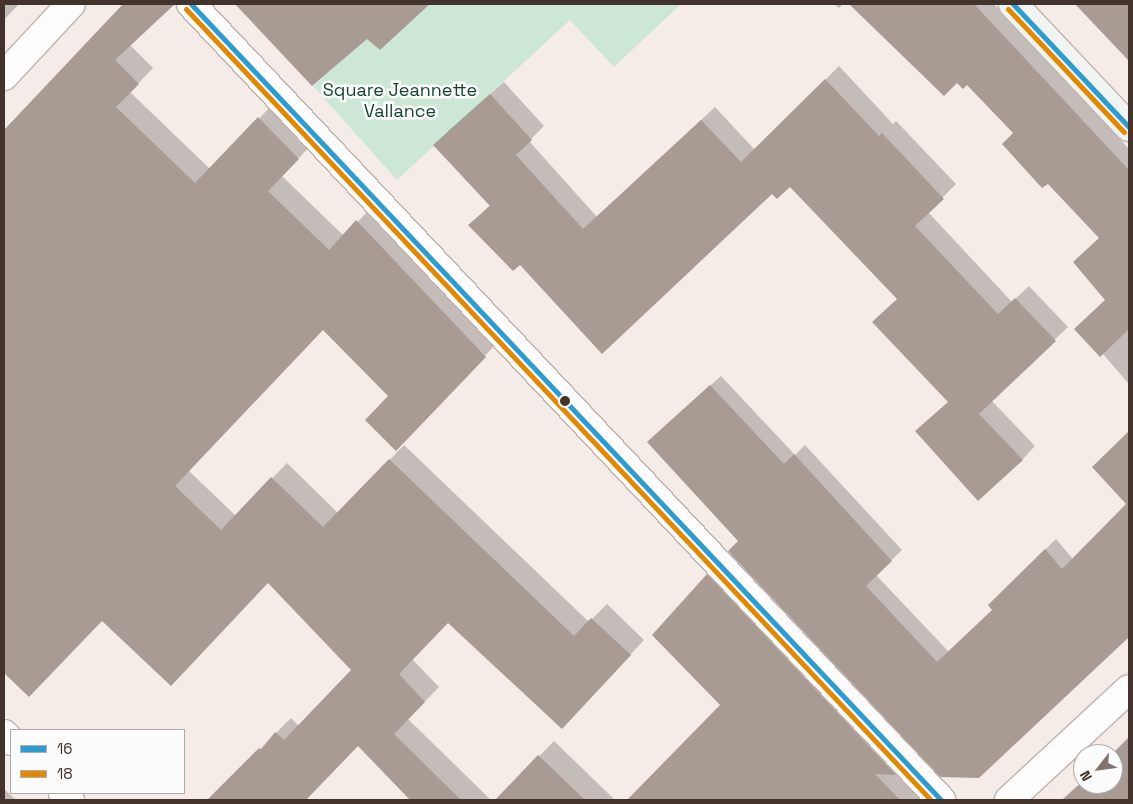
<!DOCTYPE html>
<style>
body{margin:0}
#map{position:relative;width:1133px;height:804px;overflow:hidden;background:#f5ece8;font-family:"Space Grotesk",sans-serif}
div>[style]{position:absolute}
.green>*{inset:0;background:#cde7d6}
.shadow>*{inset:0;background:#0003}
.building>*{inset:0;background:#a79b94}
.roads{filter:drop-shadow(1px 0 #c0b5b0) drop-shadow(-1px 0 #c0b5b0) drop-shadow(0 1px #c0b5b0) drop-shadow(0 -1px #c0b5b0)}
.minor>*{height:28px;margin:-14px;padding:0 14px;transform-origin:14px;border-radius:14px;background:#fefcfc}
.tertiary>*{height:28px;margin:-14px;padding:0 14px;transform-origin:14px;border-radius:14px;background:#fefcfc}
.secondary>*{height:28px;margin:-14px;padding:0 14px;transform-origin:14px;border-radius:14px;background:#f2f4f2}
.bus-1>*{height:5px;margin:-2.5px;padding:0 2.5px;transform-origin:2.5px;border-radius:2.5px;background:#2c9cd1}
.bus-2>*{height:5px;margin:-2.5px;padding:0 2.5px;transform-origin:2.5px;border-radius:2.5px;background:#e18904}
.dots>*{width:14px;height:14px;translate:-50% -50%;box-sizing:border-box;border:2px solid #fbfbfb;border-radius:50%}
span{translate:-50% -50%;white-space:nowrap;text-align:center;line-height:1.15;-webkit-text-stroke:5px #fbfbfb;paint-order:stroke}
.park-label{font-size:18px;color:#184533}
.frame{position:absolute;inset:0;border:5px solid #42342d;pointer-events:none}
.legend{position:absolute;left:10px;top:729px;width:175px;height:65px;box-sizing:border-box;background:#fbfbfb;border:1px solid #b1aba9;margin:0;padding:6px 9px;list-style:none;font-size:15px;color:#42342d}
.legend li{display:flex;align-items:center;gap:10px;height:25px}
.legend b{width:25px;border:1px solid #b1aba9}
.north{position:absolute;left:1073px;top:744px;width:50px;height:50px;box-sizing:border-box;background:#fbfbfb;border:1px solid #b1aba9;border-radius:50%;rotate:240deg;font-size:14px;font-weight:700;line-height:20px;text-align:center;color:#42342d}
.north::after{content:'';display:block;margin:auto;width:18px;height:22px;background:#81746e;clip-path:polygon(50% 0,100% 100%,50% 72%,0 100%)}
</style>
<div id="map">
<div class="green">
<div style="clip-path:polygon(430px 4px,681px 4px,614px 67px,570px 20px,397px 180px,313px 86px,367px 38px,380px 50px)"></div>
</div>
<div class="shadow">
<div style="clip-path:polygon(4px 4px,19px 4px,4px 20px)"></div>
<div style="clip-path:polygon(124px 4px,171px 4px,129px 44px,153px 68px,130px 92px,210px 169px,274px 103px,312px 144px,282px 176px,344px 236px,372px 207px,499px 341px,410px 434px,389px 396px,323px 329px,188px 470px,236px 516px,287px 463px,338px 513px,404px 445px,589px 622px,607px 604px,644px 640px,576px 713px,448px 621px,412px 659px,439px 687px,408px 719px,491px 800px,411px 800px,358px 744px,305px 800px,237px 800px,223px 786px,291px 718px,299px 726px,353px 670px,269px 582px,102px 619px,29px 696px,4px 672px,4px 388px,19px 372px,4px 357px,4px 131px)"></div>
<div style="clip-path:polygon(239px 4px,428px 4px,380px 49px,367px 37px,313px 84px)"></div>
<div style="clip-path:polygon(834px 4px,843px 4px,839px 8px)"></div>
<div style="clip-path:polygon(850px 4px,994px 4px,1129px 149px,1129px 384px,1102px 353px,1107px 300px,1100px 237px,1015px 133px,967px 83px,957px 81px,944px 95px)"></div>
<div style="clip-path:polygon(1077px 4px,1129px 4px,1129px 60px)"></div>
<div style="clip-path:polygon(839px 66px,893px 124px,896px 121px,956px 184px,928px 212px,1012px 302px,1029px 286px,1068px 327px,991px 400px,1035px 446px,1022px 460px,949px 402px,898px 299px,790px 186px,520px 263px,470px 225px,490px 205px,448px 131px,504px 82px,544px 126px,529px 141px,597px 217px,715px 107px,755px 150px)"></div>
<div style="clip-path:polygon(721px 376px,795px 455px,805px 445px,902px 550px,876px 575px,949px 652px,994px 610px,989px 605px,1056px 539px,1073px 559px,1128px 504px,1093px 467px,1129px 432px,1129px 637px,978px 777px,739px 541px,659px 431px)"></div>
<div style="clip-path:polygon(722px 561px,928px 800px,629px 800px,722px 705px,708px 575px)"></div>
<div style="clip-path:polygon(1129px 739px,1129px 800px,1062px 800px,1083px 781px,1083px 784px,1113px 784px,1113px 754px)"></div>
<div style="clip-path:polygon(554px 741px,615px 800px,497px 800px)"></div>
<div style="clip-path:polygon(4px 789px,16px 800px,4px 800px)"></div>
</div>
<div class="building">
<div style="clip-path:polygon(123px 4px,175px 4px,115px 60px,139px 84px,116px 107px,195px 183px,258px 117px,299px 159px,268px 191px,329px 250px,356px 220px,486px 357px,396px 451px,365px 420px,388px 396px,323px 330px,175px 486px,221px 530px,271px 477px,323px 527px,389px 459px,574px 636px,591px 618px,631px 655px,562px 729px,448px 623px,399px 674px,425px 702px,394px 734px,461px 800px,410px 800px,358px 746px,306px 800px,207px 800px,259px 748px,261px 750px,275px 732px,284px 740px,351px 670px,268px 583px,171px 686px,102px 621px,29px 697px,4px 673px,4px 130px)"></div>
<div style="clip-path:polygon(235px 4px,430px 4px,380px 50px,367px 39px,312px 86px)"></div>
<div style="clip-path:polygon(849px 4px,974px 4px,1129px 170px,1129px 329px,1100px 357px,1074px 329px,1105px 300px,1073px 262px,1099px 238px,1048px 184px,1042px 188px,1002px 144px,1013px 133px,967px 85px,963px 89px,957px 83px,944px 96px)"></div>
<div style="clip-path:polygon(1075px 4px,1129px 4px,1129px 61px)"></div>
<div style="clip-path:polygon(825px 79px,879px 136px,882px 133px,944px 199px,915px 226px,998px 314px,1015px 298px,1056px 341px,979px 414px,1023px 460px,978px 501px,915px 431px,948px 402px,872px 322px,897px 299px,790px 187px,777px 199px,772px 194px,602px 354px,520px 265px,513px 271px,468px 225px,490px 206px,433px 145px,490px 94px,532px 140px,516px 155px,583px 229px,701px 120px,741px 162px)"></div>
<div style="clip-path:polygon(710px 385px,784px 464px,794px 454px,892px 561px,866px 586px,937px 662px,992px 610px,988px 605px,1045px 549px,1062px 569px,1126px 504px,1092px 467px,1129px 431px,1129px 637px,979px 778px,940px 777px,728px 551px,738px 541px,647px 442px)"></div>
<div style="clip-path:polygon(707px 574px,896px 775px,875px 774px,900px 800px,627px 800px,720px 705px,652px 635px)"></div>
<div style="clip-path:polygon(1129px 737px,1129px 800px,1062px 800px,1083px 781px,1083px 784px,1113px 784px,1112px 754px)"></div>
<div style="clip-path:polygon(538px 755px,585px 800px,495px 800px)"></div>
</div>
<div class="roads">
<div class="minor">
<div style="left:4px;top:76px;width:98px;rotate:-47.1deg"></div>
<div style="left:4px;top:734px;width:10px;rotate:45deg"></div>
<div style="left:63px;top:793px;width:10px;rotate:45deg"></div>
<div style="left:1009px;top:800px;width:163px;rotate:-42.8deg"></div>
</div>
<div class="tertiary">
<div style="left:191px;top:4px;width:1094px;rotate:46.7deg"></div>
</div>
<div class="secondary">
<div style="left:1013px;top:4px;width:169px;rotate:46.7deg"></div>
</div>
</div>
<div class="bus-1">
<div style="left:191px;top:4px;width:1094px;rotate:46.7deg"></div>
<div style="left:1013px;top:4px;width:169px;rotate:46.7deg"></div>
</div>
<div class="bus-2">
<div style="left:186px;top:9px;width:1087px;rotate:46.72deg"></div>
<div style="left:1008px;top:9px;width:169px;rotate:46.7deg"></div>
</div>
<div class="dots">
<div style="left:565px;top:401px;background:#42342d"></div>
</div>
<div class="park-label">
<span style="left:400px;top:101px">Square Jeannette<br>Vallance</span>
</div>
<div class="frame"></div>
<ul class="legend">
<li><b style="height:6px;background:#2c9cd1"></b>16</li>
<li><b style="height:6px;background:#e18904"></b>18</li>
</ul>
<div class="north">N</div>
</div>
